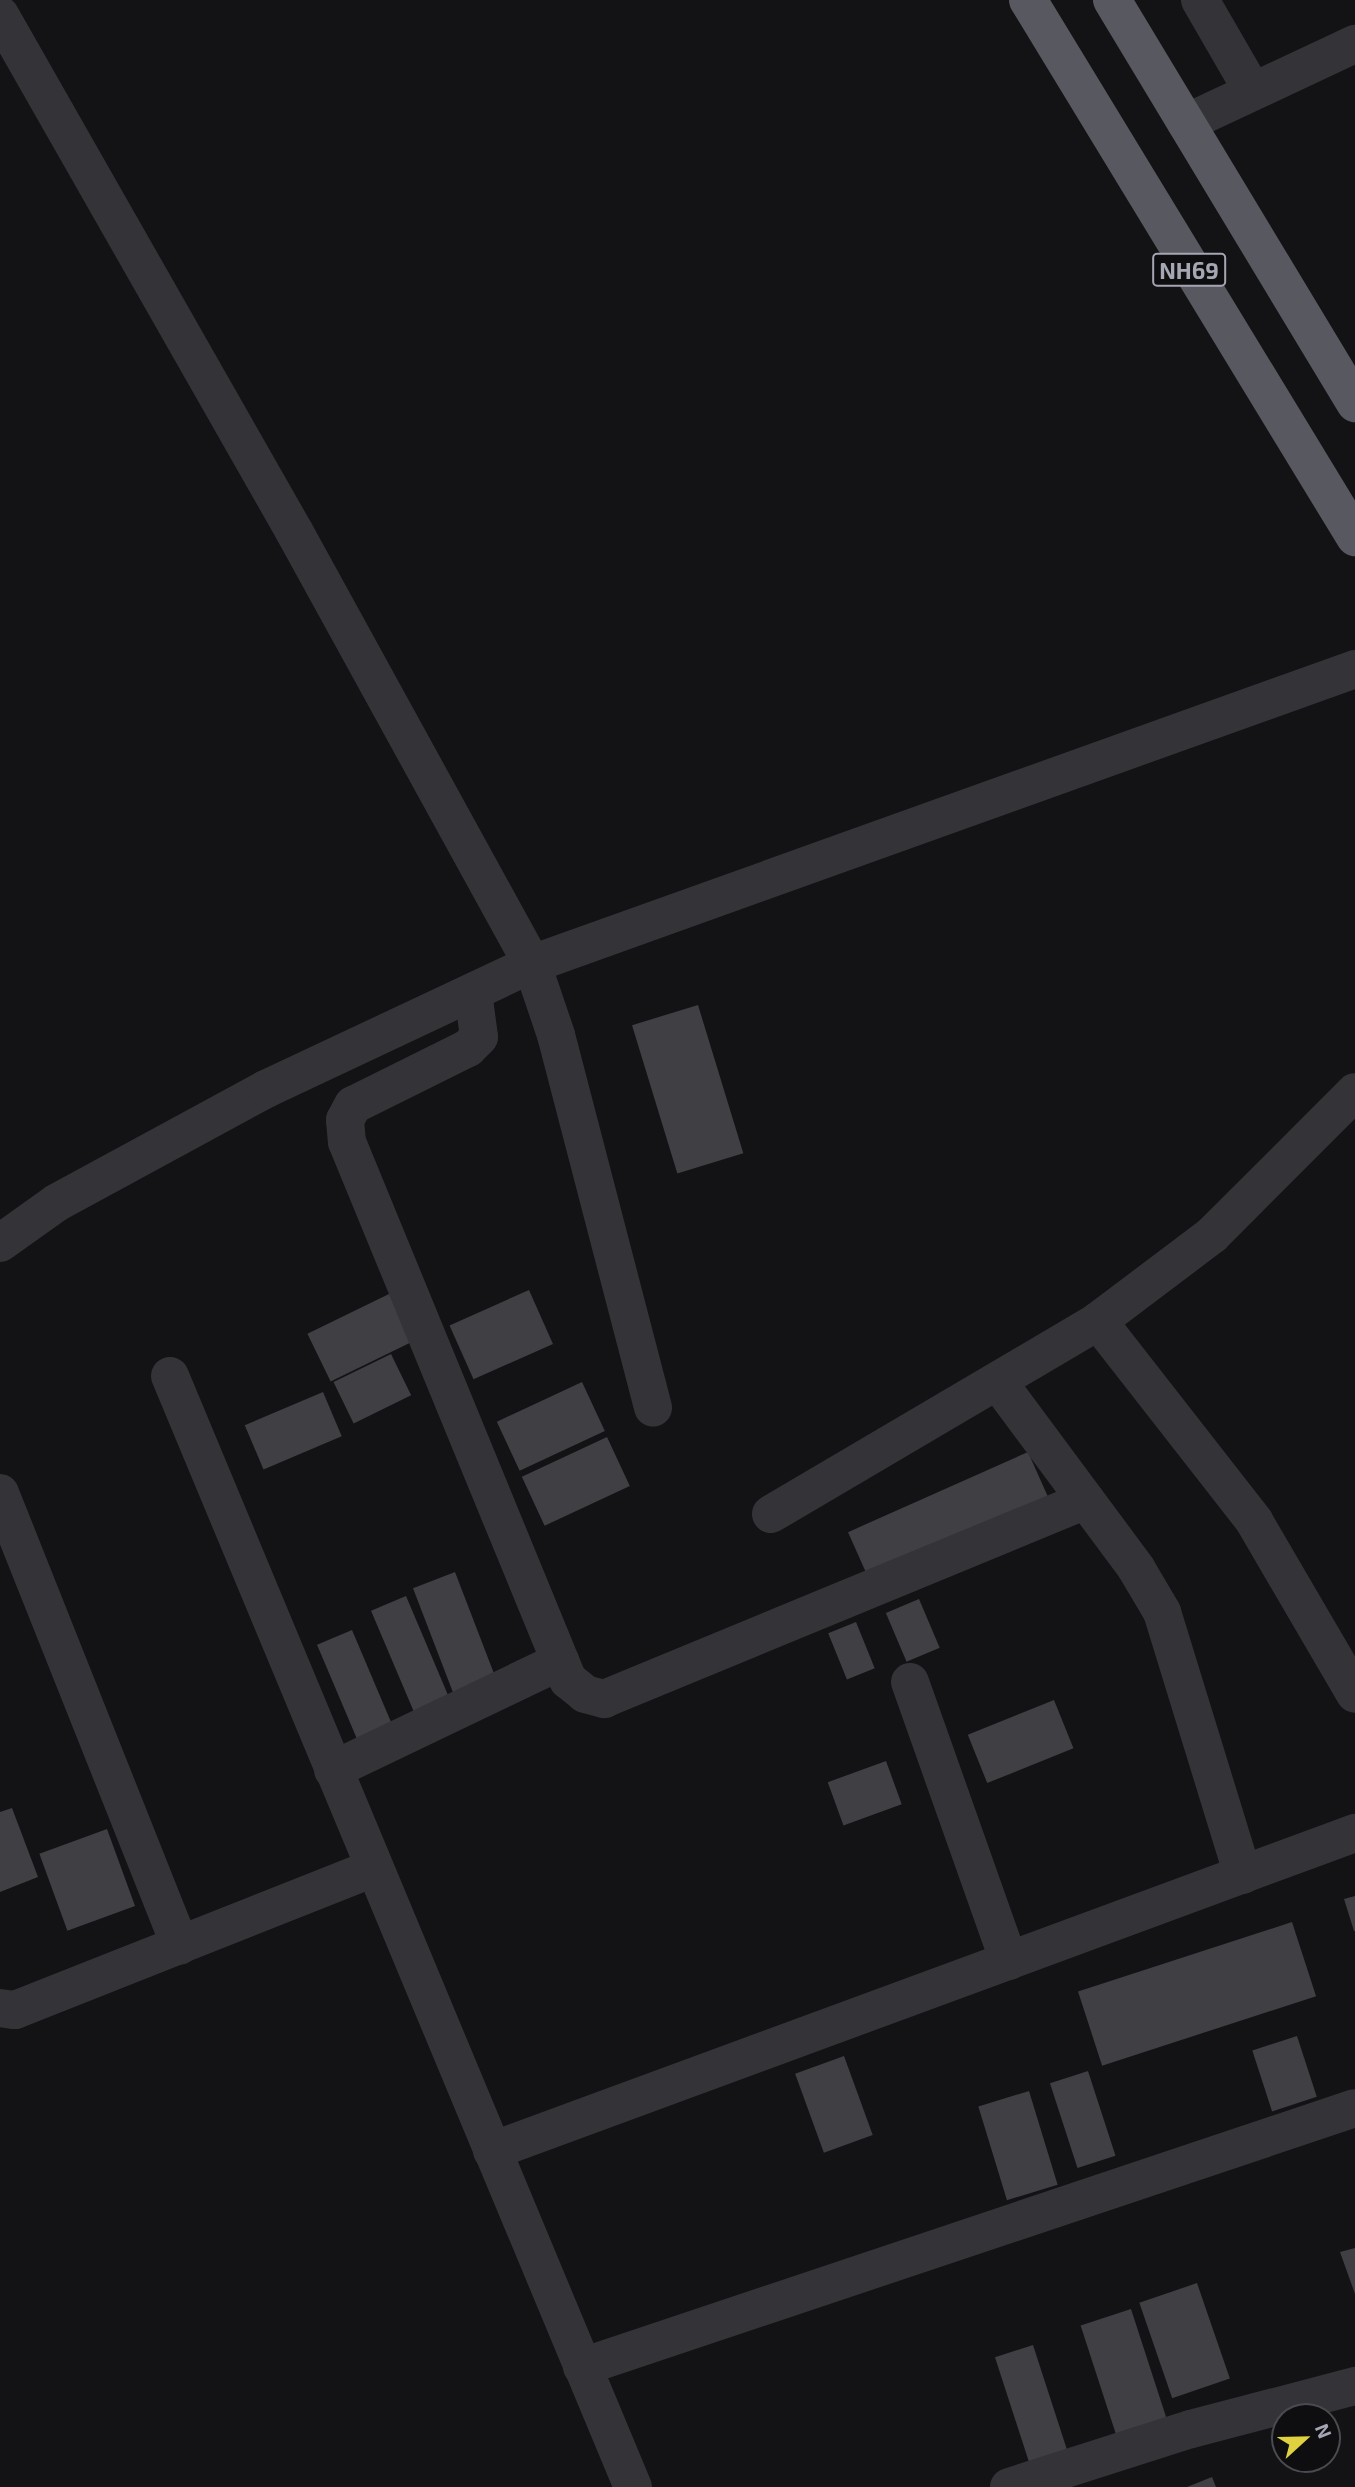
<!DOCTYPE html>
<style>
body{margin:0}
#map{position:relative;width:1355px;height:2487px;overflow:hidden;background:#131214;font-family:"Exo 2",sans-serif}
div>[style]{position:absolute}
.building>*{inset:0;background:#3f3f44;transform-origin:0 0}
.minor>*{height:38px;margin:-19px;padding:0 19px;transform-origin:19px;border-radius:19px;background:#343438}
.trunk>*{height:38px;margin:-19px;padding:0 19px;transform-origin:19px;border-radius:19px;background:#585860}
span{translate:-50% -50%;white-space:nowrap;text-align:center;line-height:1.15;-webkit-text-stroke:6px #0e0d0f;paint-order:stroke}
.shield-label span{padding:2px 5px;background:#0e0d0f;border:2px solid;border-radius:5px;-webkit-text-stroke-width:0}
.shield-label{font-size:23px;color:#a5a6b3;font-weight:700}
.north{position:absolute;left:1271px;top:2403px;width:70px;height:70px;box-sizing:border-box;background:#0e0d0f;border:2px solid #4a4a51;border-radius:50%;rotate:68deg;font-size:19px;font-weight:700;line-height:28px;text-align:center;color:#a5a6b3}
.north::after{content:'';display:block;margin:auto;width:24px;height:32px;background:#dfd13f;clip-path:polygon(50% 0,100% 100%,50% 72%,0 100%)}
</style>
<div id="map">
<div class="building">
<div style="left:698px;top:1005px;width:155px;height:69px;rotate:73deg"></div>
<div style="left:529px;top:1290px;width:59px;height:87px;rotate:66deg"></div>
<div style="left:391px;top:1293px;width:53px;height:93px;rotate:64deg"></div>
<div style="left:391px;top:1354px;width:46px;height:64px;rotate:64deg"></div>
<div style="left:582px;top:1382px;width:54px;height:94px;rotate:65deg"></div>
<div style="left:323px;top:1392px;width:48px;height:85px;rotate:67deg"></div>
<div style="left:607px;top:1437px;width:54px;height:94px;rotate:65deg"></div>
<div style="left:1028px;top:1452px;width:51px;height:197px;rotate:66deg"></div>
<div style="left:455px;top:1572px;width:112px;height:45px;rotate:69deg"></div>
<div style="left:406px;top:1596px;width:117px;height:38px;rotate:67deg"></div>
<div style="left:919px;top:1599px;width:53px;height:36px;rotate:67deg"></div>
<div style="left:856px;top:1622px;width:50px;height:30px;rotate:68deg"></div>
<div style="left:352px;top:1630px;width:117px;height:38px;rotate:67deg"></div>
<div style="left:1054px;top:1700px;width:52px;height:93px;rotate:68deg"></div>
<div style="left:886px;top:1761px;width:46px;height:62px;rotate:70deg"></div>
<div style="clip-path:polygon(12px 1808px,38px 1877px,0 1892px,0 1812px)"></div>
<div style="left:107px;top:1829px;width:82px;height:72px;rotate:70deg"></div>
<div style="clip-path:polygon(1355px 1896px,1355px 1931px,1354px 1931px,1344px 1899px)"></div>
<div style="left:1292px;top:1922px;width:78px;height:225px;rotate:72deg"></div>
<div style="left:1297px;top:2036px;width:64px;height:47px;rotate:72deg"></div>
<div style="left:844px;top:2056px;width:84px;height:52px;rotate:70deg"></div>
<div style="left:1088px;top:2071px;width:89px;height:40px;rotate:72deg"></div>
<div style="left:1029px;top:2091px;width:98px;height:53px;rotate:73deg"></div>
<div style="clip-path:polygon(1355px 2248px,1355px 2294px,1340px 2252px)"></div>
<div style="left:1197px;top:2283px;width:101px;height:61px;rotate:71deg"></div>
<div style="left:1131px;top:2309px;width:122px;height:53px;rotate:72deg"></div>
<div style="left:1033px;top:2345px;width:118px;height:40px;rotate:72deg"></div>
<div style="clip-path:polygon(1212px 2477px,1216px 2487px,1187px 2487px)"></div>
</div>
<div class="minor">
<div style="left:1200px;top:0;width:104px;rotate:60deg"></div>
<div style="left:0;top:15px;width:594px;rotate:60.33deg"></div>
<div style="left:294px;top:531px;width:494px;rotate:61.2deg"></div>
<div style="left:532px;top:964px;width:75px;rotate:71.3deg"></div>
<div style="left:556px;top:1035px;width:385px;rotate:75.4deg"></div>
<div style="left:1186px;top:123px;width:187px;rotate:-25.1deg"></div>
<div style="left:473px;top:992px;width:45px;rotate:82.4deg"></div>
<div style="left:479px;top:1037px;width:16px;rotate:135deg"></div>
<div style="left:468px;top:1048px;width:128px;rotate:153.6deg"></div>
<div style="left:353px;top:1105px;width:17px;rotate:118deg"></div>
<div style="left:345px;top:1120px;width:22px;rotate:85deg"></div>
<div style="left:347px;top:1142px;width:582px;rotate:67.67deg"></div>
<div style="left:568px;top:1680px;width:22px;rotate:39deg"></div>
<div style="left:585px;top:1694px;width:20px;rotate:15deg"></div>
<div style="left:604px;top:1699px;width:521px;rotate:-22.43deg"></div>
<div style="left:0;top:1243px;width:69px;rotate:-35.5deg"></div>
<div style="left:56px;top:1203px;width:239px;rotate:-28.5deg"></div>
<div style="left:266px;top:1089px;width:294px;rotate:-25.2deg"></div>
<div style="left:532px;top:964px;width:874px;rotate:-19.72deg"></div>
<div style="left:1098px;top:1321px;width:254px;rotate:52deg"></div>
<div style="left:1254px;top:1521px;width:200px;rotate:59.7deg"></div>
<div style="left:170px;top:1376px;width:1204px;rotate:67.38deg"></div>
<div style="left:998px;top:1382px;width:232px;rotate:53.4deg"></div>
<div style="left:1136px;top:1568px;width:51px;rotate:59.4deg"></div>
<div style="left:1162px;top:1612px;width:275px;rotate:72.9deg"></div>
<div style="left:0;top:1493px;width:487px;rotate:68.3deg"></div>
<div style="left:771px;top:1514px;width:380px;rotate:-30.5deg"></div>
<div style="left:1098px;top:1321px;width:143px;rotate:-37deg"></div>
<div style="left:1212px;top:1235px;width:202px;rotate:-45deg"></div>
<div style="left:910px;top:1682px;width:296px;rotate:70.5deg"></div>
<div style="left:333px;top:1770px;width:252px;rotate:-25.6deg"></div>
<div style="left:0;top:2008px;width:15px;rotate:8deg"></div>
<div style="left:15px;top:2010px;width:386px;rotate:-21.6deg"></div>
<div style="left:492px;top:2151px;width:920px;rotate:-20.23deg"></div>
<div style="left:582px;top:2367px;width:815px;rotate:-18.52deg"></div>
<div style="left:1009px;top:2487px;width:191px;rotate:-17.7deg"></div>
<div style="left:1191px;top:2429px;width:170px;rotate:-14.7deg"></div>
</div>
<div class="trunk">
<div style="left:1028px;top:0;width:629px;rotate:58.66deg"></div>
<div style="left:1112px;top:0;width:471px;rotate:58.9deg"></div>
</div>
<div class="shield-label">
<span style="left:1189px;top:270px">NH69</span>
</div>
<div class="north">N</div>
</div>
